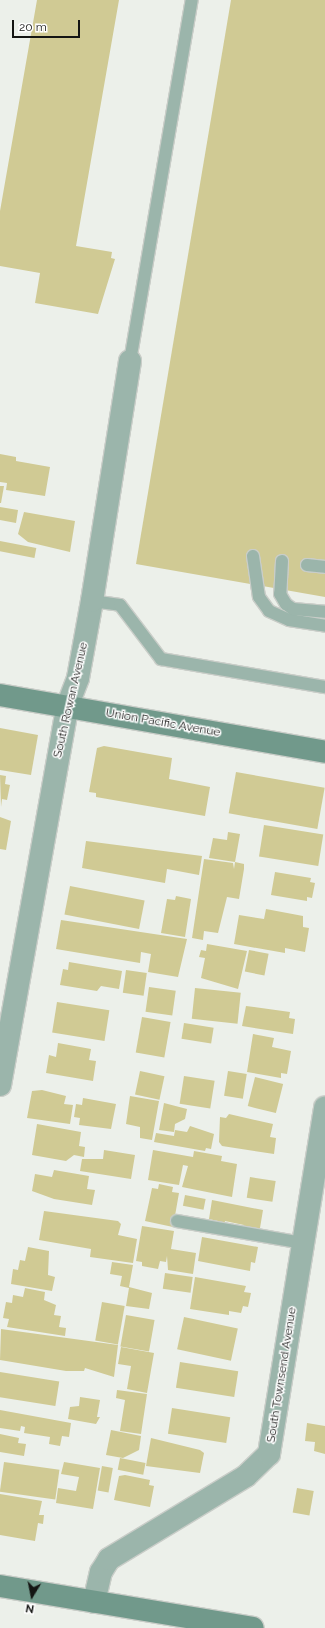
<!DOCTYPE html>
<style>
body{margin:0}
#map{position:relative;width:325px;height:1628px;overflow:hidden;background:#ecf0ea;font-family:Raleway,sans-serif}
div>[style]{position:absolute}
.building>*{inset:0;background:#d0ca94;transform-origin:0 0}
.roads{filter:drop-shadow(1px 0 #c9cdc8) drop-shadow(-1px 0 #c9cdc8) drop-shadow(0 1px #c9cdc8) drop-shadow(0 -1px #c9cdc8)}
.lane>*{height:12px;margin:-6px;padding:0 6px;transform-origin:6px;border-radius:6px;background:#9bb5ab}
.street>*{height:22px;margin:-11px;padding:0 11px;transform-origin:11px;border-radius:11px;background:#9bb5ab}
.secondary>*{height:22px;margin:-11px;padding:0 11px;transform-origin:11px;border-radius:11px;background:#71998b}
span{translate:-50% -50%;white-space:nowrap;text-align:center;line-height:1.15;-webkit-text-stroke:3px #fff;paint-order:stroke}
.street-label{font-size:12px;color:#141513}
.north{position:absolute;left:12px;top:1576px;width:40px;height:40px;-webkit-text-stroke:3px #fff;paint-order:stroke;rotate:190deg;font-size:11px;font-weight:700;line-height:16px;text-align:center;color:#141513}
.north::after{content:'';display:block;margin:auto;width:14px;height:18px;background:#141513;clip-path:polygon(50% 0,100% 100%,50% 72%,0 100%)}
.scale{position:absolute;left:12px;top:20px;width:68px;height:18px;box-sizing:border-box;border:2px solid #141513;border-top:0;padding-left:5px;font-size:12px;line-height:14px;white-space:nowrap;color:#141513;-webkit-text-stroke:3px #fff;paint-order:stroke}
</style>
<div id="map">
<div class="building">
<div style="clip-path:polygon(37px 0,119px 0,76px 246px,112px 252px,111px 258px,115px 259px,98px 314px,35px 303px,40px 273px,0 266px,0 211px)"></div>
<div style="clip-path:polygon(231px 0,325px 0,325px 597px,136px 564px)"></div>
<div style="clip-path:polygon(0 454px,16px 457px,16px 461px,50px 467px,45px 496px,6px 490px,7px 483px,0 482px)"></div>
<div style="clip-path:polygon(0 486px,4px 486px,1px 503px,0 503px)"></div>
<div style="clip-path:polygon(0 507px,18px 510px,16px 523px,0 520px)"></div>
<div style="clip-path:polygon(24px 512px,75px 521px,70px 552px,28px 542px,18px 534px)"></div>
<div style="left:0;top:541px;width:37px;height:10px;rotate:11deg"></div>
<div style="clip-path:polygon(0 728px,38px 735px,31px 775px,0 770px)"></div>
<div style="clip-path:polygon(104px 746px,172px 758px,169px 779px,210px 787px,205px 816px,96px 797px,96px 793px,89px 792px,97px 748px)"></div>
<div style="left:236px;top:772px;width:90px;height:42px;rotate:10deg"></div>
<div style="clip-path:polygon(0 775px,6px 776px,5px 784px,10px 785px,7px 800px,2px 799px,1px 807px)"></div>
<div style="clip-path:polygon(0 817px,11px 821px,6px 850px,0 849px)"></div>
<div style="left:264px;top:825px;width:60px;height:32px;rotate:9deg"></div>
<div style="clip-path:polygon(228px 832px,240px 834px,235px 862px,209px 858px,213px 838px,227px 840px)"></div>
<div style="clip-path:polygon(86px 841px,202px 856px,199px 875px,167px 869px,165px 883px,82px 868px)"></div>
<div style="clip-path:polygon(204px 859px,233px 863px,234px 869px,235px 862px,244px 864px,244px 869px,239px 899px,227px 897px,218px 933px,204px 931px,203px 940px,192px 938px)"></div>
<div style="clip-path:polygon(275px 872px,311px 878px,310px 882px,315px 883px,312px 898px,307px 897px,307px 901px,271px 895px)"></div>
<div style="left:70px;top:886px;width:76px;height:29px;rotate:11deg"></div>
<div style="clip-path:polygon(176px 896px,191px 899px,185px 937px,161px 933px,167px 899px,175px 900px)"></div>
<div style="clip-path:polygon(266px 909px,303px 916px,303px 927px,309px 928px,305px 952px,285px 948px,285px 953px,234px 944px,239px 915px,264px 919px)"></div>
<div style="clip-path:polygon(61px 920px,187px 939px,178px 977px,148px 972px,151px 954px,141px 952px,140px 963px,56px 949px)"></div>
<div style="clip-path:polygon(207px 944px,247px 951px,238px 989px,201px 978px,205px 958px,199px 957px,201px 950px,206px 951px)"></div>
<div style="left:249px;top:950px;width:20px;height:22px;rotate:11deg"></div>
<div style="clip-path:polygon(69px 962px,122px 971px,119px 989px,101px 986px,97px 991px,60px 985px,63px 969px,68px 970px)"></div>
<div style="left:126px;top:970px;width:21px;height:23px;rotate:8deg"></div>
<div style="left:149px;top:987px;width:27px;height:25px;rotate:8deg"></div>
<div style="left:195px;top:988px;width:46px;height:31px;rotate:6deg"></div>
<div style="left:57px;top:1002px;width:53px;height:31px;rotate:9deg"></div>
<div style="clip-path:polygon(246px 1006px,290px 1012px,289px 1018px,295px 1019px,293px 1034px,242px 1026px)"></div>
<div style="left:142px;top:1017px;width:29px;height:36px;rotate:10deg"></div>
<div style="left:184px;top:1023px;width:30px;height:16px;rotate:9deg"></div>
<div style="clip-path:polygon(253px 1034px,274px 1038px,272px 1047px,291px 1051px,287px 1074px,281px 1073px,281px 1078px,247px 1072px)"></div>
<div style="clip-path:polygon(58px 1043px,91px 1049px,89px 1060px,96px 1061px,93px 1081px,46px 1073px,49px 1055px,56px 1057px)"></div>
<div style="left:140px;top:1071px;width:25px;height:24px;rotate:12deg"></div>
<div style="left:228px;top:1071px;width:19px;height:25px;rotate:9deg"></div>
<div style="left:184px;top:1076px;width:31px;height:28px;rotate:9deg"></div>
<div style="left:255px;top:1077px;width:29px;height:30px;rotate:14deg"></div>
<div style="clip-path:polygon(42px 1090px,66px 1096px,64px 1104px,73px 1105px,70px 1124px,27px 1118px,32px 1091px)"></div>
<div style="clip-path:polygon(130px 1096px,159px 1101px,152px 1140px,140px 1138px,140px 1127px,126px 1124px)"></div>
<div style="clip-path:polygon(83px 1098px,116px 1104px,111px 1129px,79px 1125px,80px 1118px,74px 1117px,76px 1104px,82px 1105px)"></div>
<div style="clip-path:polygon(164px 1103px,187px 1109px,185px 1119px,175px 1124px,174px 1132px,159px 1130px)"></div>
<div style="clip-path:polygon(229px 1114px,273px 1124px,270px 1137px,276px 1138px,274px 1154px,222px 1146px,219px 1142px,220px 1117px,226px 1118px)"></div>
<div style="clip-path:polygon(37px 1124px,81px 1132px,79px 1146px,85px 1147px,84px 1157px,74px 1155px,66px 1161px,32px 1155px)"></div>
<div style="clip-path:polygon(190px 1126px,214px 1134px,211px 1149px,206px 1148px,205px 1151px,154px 1142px,156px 1133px,174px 1136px,175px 1130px,187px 1132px)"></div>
<div style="clip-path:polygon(104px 1150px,135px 1155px,131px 1179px,80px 1171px,82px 1159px,103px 1159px)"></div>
<div style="clip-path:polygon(153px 1150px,193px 1157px,194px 1151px,222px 1156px,221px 1161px,237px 1164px,232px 1197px,182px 1187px,188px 1166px,183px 1165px,179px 1185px,148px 1180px)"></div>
<div style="clip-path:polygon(54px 1170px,89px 1176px,87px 1189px,95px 1190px,92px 1205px,54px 1199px,32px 1191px,35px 1174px,52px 1177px)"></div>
<div style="left:250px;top:1177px;width:26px;height:21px;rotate:9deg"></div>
<div style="clip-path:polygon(159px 1184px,173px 1187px,172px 1192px,179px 1193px,173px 1227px,145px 1221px,152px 1188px,158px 1189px)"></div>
<div style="left:185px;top:1195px;width:21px;height:11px;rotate:11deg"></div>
<div style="clip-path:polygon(212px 1200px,263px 1210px,260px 1228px,243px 1229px,244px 1225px,225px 1221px,224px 1226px,217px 1225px,218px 1221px,209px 1219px)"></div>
<div style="clip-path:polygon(44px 1211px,118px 1221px,121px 1224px,118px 1235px,137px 1239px,133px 1263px,90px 1257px,91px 1249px,39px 1240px)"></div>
<div style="clip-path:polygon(142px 1226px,174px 1231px,171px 1249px,196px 1253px,193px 1274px,168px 1270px,167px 1256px,166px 1262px,160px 1261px,158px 1269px,142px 1266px,142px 1262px,136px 1261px)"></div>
<div style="clip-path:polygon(202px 1237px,258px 1247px,255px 1263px,251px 1262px,250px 1271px,198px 1261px)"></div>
<div style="clip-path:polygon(28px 1247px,49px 1251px,48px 1275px,55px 1277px,52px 1291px,11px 1284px,13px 1269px,18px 1270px,20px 1260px,25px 1261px)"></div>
<div style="clip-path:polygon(112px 1262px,133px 1265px,129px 1287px,152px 1293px,149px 1309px,126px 1306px,129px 1288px,120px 1286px,122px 1276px,110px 1274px)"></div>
<div style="left:165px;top:1273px;width:28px;height:16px;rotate:8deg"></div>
<div style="clip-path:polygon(195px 1277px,246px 1286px,244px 1292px,251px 1293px,248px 1307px,243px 1306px,241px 1313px,229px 1311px,229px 1315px,190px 1309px)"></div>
<div style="clip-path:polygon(25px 1288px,45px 1292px,44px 1300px,56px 1305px,54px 1315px,61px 1316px,59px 1327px,66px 1328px,65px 1336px,7px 1327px,9px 1319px,3px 1318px,6px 1302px,12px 1303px,13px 1295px,23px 1297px)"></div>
<div style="left:102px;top:1302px;width:23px;height:39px;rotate:10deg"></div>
<div style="left:126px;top:1315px;width:29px;height:32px;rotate:10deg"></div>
<div style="left:184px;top:1317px;width:55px;height:33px;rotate:12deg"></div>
<div style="clip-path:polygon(1px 1329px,118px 1345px,114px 1377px,85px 1368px,84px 1371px,66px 1371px,0 1360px)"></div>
<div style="clip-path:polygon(121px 1347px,154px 1353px,147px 1393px,127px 1389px,131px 1366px,118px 1364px)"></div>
<div style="left:180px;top:1362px;width:59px;height:26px;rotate:9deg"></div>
<div style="left:0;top:1372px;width:60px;height:25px;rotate:9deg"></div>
<div style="clip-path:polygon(117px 1390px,147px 1394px,141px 1434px,120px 1431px,125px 1400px,116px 1398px)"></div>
<div style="clip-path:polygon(80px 1397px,100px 1400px,97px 1417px,100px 1417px,96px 1424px,68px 1419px,70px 1407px,79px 1406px)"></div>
<div style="left:172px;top:1408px;width:59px;height:26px;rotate:9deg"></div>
<div style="clip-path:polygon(0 1410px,71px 1423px,69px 1437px,62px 1436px,60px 1446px,49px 1444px,50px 1437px,24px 1433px,25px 1427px,21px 1426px,20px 1431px,0 1428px)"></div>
<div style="clip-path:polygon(307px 1423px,325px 1426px,325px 1454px,314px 1451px,315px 1442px,305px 1441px)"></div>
<div style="clip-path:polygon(111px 1430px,141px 1436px,139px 1450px,123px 1458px,106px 1455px)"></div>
<div style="clip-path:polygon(0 1434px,19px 1438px,18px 1443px,26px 1444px,24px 1456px,0 1452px)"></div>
<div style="clip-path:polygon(151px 1438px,200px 1450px,204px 1453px,200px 1473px,146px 1466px)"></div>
<div style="left:120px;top:1458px;width:26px;height:12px;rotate:11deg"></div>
<div style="left:4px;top:1462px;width:56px;height:30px;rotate:8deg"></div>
<div style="clip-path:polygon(64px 1462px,100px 1468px,93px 1509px,56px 1503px,58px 1488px,76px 1491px,79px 1477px,61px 1474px)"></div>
<div style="left:102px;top:1466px;width:11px;height:25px;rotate:10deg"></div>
<div style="clip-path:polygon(125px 1475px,150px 1480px,149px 1485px,154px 1486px,150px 1507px,114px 1500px,119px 1476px)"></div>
<div style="left:297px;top:1488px;width:17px;height:25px;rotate:10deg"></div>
<div style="clip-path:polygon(0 1494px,42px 1501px,39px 1515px,44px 1515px,43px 1524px,38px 1523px,35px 1541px,0 1535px)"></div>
</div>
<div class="roads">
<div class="lane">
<div style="left:130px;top:361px;width:366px;rotate:-80.3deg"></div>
<div style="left:253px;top:556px;width:41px;rotate:81.7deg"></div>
<div style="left:259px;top:597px;width:17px;rotate:54deg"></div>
<div style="left:269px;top:611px;width:22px;rotate:24deg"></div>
<div style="left:289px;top:620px;width:36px;rotate:9deg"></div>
<div style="left:282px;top:561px;width:33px;rotate:93deg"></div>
<div style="left:280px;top:594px;width:12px;rotate:59deg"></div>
<div style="left:286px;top:604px;width:9px;rotate:36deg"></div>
<div style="left:293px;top:609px;width:32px;rotate:5deg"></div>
<div style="left:307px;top:565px;width:18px;rotate:6deg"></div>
<div style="left:92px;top:601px;width:28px;rotate:8deg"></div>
<div style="left:120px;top:605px;width:68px;rotate:52.8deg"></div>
<div style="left:161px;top:659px;width:166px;rotate:9.7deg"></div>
<div style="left:177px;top:1221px;width:128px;rotate:9.9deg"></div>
</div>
<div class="street">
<div style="left:0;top:1085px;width:384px;rotate:-79.9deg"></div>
<div style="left:67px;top:707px;width:31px;rotate:-69deg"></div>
<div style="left:78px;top:678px;width:78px;rotate:-79.7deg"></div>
<div style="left:92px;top:601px;width:243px;rotate:-81deg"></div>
<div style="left:94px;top:1602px;width:31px;rotate:-77deg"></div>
<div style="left:101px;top:1572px;width:15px;rotate:-58deg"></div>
<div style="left:109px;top:1559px;width:160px;rotate:-31.2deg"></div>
<div style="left:246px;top:1476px;width:32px;rotate:-44deg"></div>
<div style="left:269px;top:1454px;width:351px;rotate:-80.8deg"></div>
</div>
<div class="secondary">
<div style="left:0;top:695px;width:330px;rotate:9.9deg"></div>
<div style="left:0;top:1586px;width:256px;rotate:9.4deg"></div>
</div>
</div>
<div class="street-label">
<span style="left:71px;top:700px;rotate:-77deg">South Rowan Avenue</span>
<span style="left:163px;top:723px;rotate:10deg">Union Pacific Avenue</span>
<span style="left:282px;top:1375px;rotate:-81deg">South Townsend Avenue</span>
</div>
<div class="north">N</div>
<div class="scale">20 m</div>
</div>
